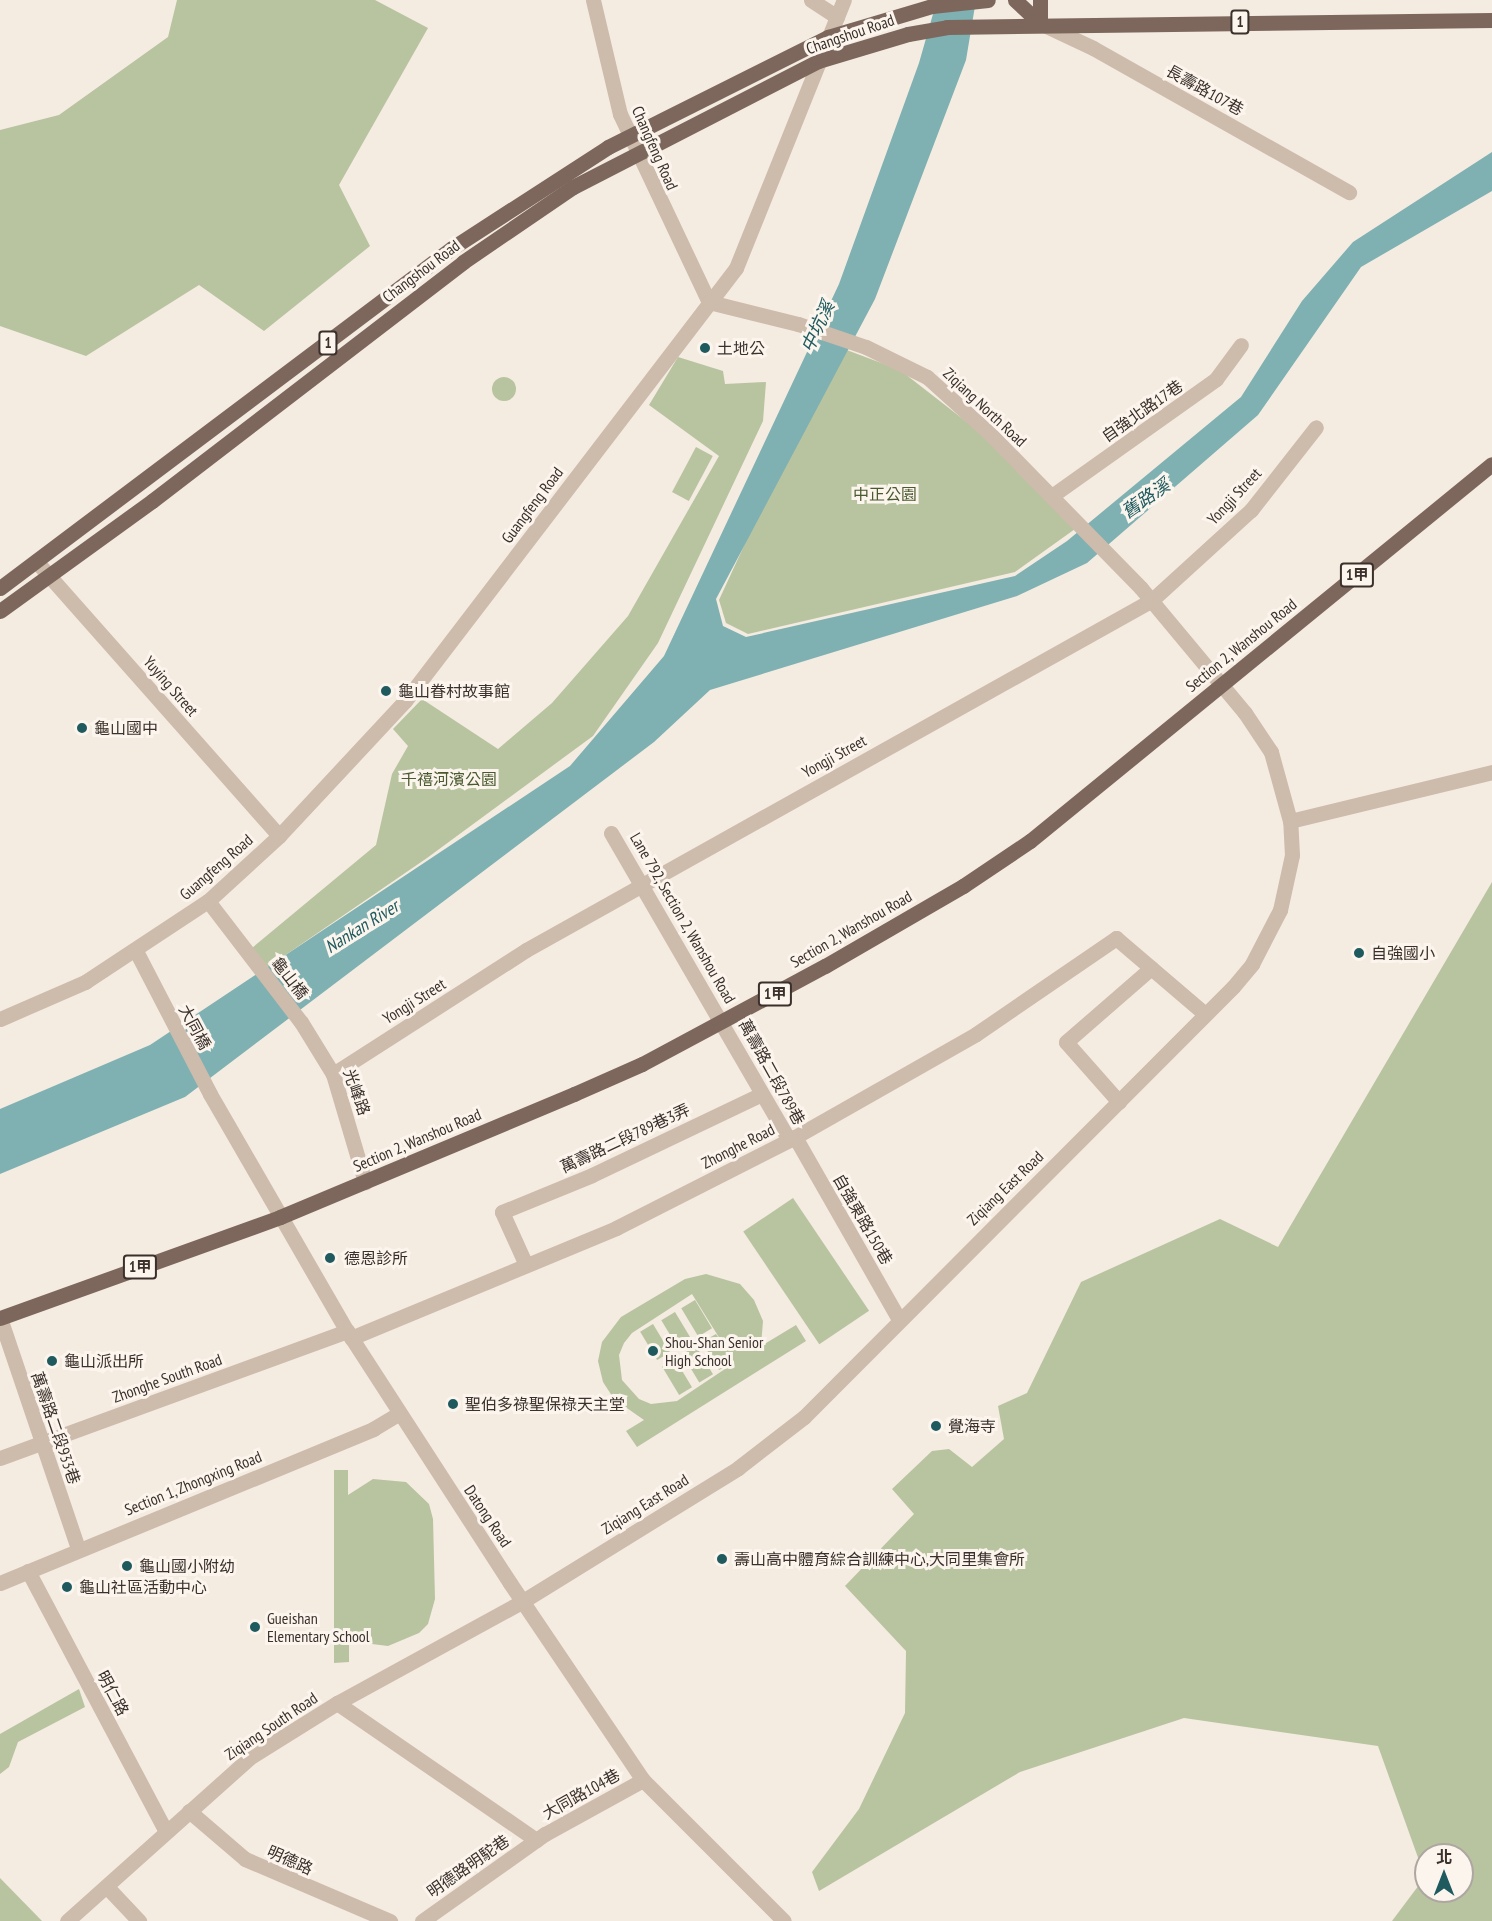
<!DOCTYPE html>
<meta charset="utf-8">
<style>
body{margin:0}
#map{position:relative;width:1492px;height:1921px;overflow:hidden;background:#f4ebe1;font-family:"PT Sans Narrow","Noto Sans TC",sans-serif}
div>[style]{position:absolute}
.green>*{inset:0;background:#b8c4a0;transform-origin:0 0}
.round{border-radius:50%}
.water>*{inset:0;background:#7fb0b2}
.minor>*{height:15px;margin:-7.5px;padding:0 7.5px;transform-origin:7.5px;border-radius:7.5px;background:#cdbbac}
.major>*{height:15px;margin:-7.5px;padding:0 7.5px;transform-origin:7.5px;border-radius:7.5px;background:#7d675c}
.dots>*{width:16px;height:16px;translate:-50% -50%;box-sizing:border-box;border:3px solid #fbf5ee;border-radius:50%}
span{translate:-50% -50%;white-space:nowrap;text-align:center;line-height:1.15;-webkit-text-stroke:6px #fbf5ee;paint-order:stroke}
.shield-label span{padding:2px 4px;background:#fbf5ee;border:2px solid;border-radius:4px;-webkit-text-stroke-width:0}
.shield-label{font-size:15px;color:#3b302b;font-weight:700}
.street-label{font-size:16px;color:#3b302b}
.poi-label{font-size:16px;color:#3b302b}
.left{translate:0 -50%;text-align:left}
.park-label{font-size:16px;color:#4a5a2e}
.water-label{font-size:18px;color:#1f5a5e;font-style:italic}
.north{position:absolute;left:1414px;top:1843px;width:60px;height:60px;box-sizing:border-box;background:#fbf5ee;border:2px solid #aea6a0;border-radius:50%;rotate:0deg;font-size:16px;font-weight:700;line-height:24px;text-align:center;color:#3b302b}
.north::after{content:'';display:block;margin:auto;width:21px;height:27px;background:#1f5a5e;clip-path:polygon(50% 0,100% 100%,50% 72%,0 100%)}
</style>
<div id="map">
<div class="green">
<div style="clip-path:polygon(177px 0,375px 0,428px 28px,339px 185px,370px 246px,264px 331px,199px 285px,86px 356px,0 326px,0 130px,59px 115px,168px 37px)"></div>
<div style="clip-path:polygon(836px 346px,900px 370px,977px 430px,1075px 529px,1015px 572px,748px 634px,726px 623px,719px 600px)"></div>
<div style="clip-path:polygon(678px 357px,723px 371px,725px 384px,766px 382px,763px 421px,658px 643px,593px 736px,427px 858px,268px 967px,252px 948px,376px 845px,392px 774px,408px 746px,393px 729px,422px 699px,498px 749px,552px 703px,628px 616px,719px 456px,649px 405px)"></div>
<div class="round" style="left:492px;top:377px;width:24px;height:24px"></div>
<div style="left:696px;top:447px;width:19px;height:51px;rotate:28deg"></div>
<div style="clip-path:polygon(evenodd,1492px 882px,1492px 1921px,1392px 1921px,1425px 1877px,1378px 1746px,1184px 1718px,1020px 1772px,819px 1891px,812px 1872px,859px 1809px,905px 1713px,906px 1651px,845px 1586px,914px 1514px,892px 1489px,932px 1451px,949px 1449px,972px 1467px,1004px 1439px,998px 1406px,1027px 1393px,1081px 1282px,1220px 1219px,1278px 1247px,1492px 882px,1426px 1855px,1462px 1855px,1462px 1891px,1426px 1891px,1426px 1855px)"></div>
<div style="left:793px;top:1198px;width:136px;height:60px;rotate:56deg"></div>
<div style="clip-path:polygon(evenodd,706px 1274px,740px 1284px,754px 1300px,763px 1321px,761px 1346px,796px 1325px,806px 1341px,637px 1447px,626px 1431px,644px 1420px,614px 1399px,603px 1382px,598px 1361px,602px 1342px,621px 1317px,685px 1279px,706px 1274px,692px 1294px,725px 1347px,716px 1334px,702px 1342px,719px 1370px,734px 1363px,677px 1401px,651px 1404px,639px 1399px,622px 1380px,619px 1355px,624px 1343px,632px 1333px,692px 1294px)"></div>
<div style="left:695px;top:1300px;width:33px;height:16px;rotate:59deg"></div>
<div style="left:675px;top:1312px;width:33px;height:16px;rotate:59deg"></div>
<div style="left:653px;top:1324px;width:33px;height:15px;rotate:59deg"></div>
<div style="left:696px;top:1346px;width:33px;height:16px;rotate:59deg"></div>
<div style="left:675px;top:1359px;width:33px;height:15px;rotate:59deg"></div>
<div style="clip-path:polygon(334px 1470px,348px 1470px,348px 1495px,373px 1479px,406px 1482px,429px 1504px,433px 1519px,435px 1599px,428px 1624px,419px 1633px,388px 1646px,372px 1644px,349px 1632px,349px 1662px,334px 1663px)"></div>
<div style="clip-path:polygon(79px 1689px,85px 1707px,18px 1742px,9px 1767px,0 1774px,0 1734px)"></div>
<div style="clip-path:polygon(0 1878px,42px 1921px,0 1921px)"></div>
</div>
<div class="water">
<div style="clip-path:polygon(937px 0,976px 0,966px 60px,875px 299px,716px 599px,723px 626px,746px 637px,1015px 576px,1067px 541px,1241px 397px,1302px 301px,1353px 242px,1492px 152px,1492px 191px,1361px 267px,1258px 415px,1087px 563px,1017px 596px,710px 690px,654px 742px,185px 1097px,0 1174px,0 1109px,150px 1045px,570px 766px,664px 656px,839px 284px,919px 63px)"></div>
</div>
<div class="minor">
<div style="left:593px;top:0;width:117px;rotate:76.7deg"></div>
<div style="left:620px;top:114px;width:208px;rotate:64.7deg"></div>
<div style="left:811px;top:0;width:31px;rotate:33deg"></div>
<div style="left:1044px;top:25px;width:54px;rotate:25.1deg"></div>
<div style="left:1093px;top:48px;width:294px;rotate:29.4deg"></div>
<div style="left:1053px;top:495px;width:200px;rotate:-35.4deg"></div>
<div style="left:1216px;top:379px;width:42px;rotate:-53.7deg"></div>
<div style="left:36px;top:561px;width:367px;rotate:48.5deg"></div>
<div style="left:1290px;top:821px;width:208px;rotate:-13.6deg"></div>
<div style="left:611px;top:833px;width:355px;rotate:59.9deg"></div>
<div style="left:208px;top:901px;width:153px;rotate:52.5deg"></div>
<div style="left:301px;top:1022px;width:61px;rotate:58.4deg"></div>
<div style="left:333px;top:1074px;width:113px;rotate:73.5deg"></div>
<div style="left:136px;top:951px;width:161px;rotate:62.6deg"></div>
<div style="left:210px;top:1094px;width:274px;rotate:60deg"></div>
<div style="left:347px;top:1331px;width:300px;rotate:57.1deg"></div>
<div style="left:510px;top:1583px;width:238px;rotate:56deg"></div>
<div style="left:643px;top:1780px;width:199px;rotate:45deg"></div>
<div style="left:0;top:1019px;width:93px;rotate:-23.5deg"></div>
<div style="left:85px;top:982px;width:147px;rotate:-33.4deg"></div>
<div style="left:208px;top:901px;width:96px;rotate:-42.5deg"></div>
<div style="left:279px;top:836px;width:185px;rotate:-47deg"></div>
<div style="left:405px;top:701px;width:545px;rotate:-52.6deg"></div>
<div style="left:736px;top:268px;width:289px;rotate:-68.1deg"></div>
<div style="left:333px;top:1074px;width:229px;rotate:-32.7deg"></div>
<div style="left:526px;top:950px;width:717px;rotate:-29.21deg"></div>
<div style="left:1152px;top:600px;width:134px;rotate:-42.3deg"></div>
<div style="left:1251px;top:510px;width:105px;rotate:-51.9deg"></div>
<div style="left:1119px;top:1102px;width:80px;rotate:-131.5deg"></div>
<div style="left:1066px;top:1042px;width:113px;rotate:-41deg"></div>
<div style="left:795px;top:1137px;width:210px;rotate:60.3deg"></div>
<div style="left:526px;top:1265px;width:58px;rotate:-114.4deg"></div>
<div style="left:502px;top:1212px;width:97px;rotate:-22.3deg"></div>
<div style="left:592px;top:1175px;width:188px;rotate:-25.5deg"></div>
<div style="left:0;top:1318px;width:244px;rotate:71.3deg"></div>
<div style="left:351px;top:1338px;width:287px;rotate:-22.5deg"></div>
<div style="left:616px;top:1228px;width:201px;rotate:-26.9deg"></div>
<div style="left:795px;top:1137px;width:208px;rotate:-29.6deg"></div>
<div style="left:976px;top:1034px;width:170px;rotate:-34.4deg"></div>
<div style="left:1116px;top:938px;width:117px;rotate:40.5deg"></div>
<div style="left:0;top:1458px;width:370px;rotate:-20.1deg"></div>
<div style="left:28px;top:1571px;width:295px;rotate:62.1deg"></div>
<div style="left:0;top:1583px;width:404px;rotate:-22.4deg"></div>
<div style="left:373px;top:1429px;width:29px;rotate:-31deg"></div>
<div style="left:337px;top:1703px;width:242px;rotate:34.5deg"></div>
<div style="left:189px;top:1811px;width:74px;rotate:40.6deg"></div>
<div style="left:245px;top:1859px;width:158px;rotate:23.2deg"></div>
<div style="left:107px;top:1887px;width:47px;rotate:46.7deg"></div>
<div style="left:67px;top:1921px;width:244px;rotate:-41.8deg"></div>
<div style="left:249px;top:1758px;width:104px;rotate:-32deg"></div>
<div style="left:337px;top:1703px;width:212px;rotate:-28.7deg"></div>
<div style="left:523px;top:1601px;width:253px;rotate:-31.7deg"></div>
<div style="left:738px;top:1468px;width:83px;rotate:-37.7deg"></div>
<div style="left:804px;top:1417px;width:607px;rotate:-45.07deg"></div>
<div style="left:1233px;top:987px;width:30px;rotate:-50deg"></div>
<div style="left:1252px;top:964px;width:61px;rotate:-62.6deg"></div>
<div style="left:1280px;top:910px;width:56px;rotate:-77.7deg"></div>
<div style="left:1292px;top:855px;width:34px;rotate:-93deg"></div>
<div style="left:1290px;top:821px;width:72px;rotate:-105.4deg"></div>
<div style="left:1271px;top:752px;width:47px;rotate:-123.7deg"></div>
<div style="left:1245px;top:713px;width:163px;rotate:-129.8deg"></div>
<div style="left:1141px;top:588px;width:220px;rotate:-134.4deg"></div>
<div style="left:987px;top:431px;width:81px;rotate:-138deg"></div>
<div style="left:927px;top:377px;width:68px;rotate:-153.8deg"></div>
<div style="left:866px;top:347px;width:72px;rotate:-161.3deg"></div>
<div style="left:798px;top:324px;width:92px;rotate:-166.1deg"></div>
<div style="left:422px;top:1921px;width:151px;rotate:-35.3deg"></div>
<div style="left:545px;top:1834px;width:112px;rotate:-28.9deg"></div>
</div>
<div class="major">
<div style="left:1015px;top:0;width:34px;rotate:43deg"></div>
<div style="left:1040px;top:23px;width:23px;rotate:-90deg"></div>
<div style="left:0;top:588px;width:566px;rotate:-36.95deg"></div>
<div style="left:452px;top:248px;width:186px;rotate:-32.9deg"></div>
<div style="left:608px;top:147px;width:246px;rotate:-26.6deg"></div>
<div style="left:828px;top:37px;width:109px;rotate:-16.6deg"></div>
<div style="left:932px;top:6px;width:56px;rotate:-6.1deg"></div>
<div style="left:0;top:611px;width:188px;rotate:-35.9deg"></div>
<div style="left:152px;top:501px;width:392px;rotate:-37.5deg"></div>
<div style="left:463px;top:262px;width:133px;rotate:-34.3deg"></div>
<div style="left:573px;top:187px;width:276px;rotate:-27.2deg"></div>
<div style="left:818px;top:61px;width:94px;rotate:-16.7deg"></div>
<div style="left:908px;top:34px;width:40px;rotate:-10deg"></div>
<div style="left:947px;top:27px;width:545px;rotate:-0.74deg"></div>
<div style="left:0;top:1318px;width:298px;rotate:-19.8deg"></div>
<div style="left:280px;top:1217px;width:319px;rotate:-22.7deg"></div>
<div style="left:574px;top:1094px;width:74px;rotate:-23.8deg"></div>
<div style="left:642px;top:1064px;width:208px;rotate:-28.2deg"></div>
<div style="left:825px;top:966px;width:160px;rotate:-30.1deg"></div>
<div style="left:963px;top:886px;width:81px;rotate:-33.9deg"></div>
<div style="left:1030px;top:841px;width:596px;rotate:-39.22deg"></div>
</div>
<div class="dots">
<div style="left:705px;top:348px;background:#1f5a5e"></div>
<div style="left:386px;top:691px;background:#1f5a5e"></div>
<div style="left:82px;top:728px;background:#1f5a5e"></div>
<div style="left:1359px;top:953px;background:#1f5a5e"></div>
<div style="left:330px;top:1258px;background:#1f5a5e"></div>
<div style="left:653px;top:1351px;background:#1f5a5e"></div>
<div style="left:52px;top:1361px;background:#1f5a5e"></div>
<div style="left:453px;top:1404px;background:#1f5a5e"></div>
<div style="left:936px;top:1426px;background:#1f5a5e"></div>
<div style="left:722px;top:1559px;background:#1f5a5e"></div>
<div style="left:127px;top:1566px;background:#1f5a5e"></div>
<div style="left:67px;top:1587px;background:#1f5a5e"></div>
<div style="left:255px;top:1627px;background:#1f5a5e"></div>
</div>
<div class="shield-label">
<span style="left:1240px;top:22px">1</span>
<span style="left:328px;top:343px">1</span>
<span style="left:1357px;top:575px">1甲</span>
<span style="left:775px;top:994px">1甲</span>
<span style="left:140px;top:1267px">1甲</span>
</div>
<div class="street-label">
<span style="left:850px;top:34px;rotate:-19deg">Changshou Road</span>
<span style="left:1205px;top:90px;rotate:29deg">長壽路107巷</span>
<span style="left:655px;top:148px;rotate:66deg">Changfeng Road</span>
<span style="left:421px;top:271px;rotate:-37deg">Changshou Road</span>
<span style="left:985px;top:407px;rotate:43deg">Ziqiang North Road</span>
<span style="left:1142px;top:411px;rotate:-35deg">自強北路17巷</span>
<span style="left:1234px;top:496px;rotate:-47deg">Yongji Street</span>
<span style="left:532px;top:505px;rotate:-53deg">Guangfeng Road</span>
<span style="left:1241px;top:645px;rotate:-39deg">Section 2, Wanshou Road</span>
<span style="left:171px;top:686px;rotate:49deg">Yuying Street</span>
<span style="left:834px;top:756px;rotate:-29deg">Yongji Street</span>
<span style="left:216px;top:867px;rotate:-41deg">Guangfeng Road</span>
<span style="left:683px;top:918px;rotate:60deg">Lane 792, Section 2, Wanshou Road</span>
<span style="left:851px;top:929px;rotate:-30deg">Section 2, Wanshou Road</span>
<span style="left:290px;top:978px;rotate:52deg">龜山橋</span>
<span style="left:414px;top:1001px;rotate:-32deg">Yongji Street</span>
<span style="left:195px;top:1027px;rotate:62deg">大同橋</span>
<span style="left:772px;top:1072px;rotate:61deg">萬壽路二段789巷</span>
<span style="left:357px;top:1092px;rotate:70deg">光峰路</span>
<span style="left:625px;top:1138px;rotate:-25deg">萬壽路二段789巷3弄</span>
<span style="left:417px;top:1140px;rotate:-23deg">Section 2, Wanshou Road</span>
<span style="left:738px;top:1146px;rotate:-27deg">Zhonghe Road</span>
<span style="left:1005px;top:1188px;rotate:-44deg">Ziqiang East Road</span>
<span style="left:863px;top:1219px;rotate:60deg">自強東路150巷</span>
<span style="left:167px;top:1378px;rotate:-20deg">Zhonghe South Road</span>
<span style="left:56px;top:1428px;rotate:71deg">萬壽路二段933巷</span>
<span style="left:193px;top:1483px;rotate:-22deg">Section 1, Zhongxing Road</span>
<span style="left:645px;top:1504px;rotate:-32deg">Ziqiang East Road</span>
<span style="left:488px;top:1516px;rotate:56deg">Datong Road</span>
<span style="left:113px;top:1693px;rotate:62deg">明仁路</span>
<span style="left:271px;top:1726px;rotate:-34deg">Ziqiang South Road</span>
<span style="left:581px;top:1794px;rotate:-29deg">大同路104巷</span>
<span style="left:290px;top:1860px;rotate:24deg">明德路</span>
<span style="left:468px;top:1866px;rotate:-35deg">明德路明駝巷</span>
</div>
<div class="poi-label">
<span class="left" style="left:717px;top:348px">土地公</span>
<span class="left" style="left:398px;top:691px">龜山眷村故事館</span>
<span class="left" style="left:94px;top:728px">龜山國中</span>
<span class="left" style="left:1371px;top:953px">自強國小</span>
<span class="left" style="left:344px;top:1258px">德恩診所</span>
<span class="left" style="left:665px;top:1351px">Shou-Shan Senior<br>High School</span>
<span class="left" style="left:64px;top:1361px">龜山派出所</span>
<span class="left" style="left:465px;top:1404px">聖伯多祿聖保祿天主堂</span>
<span class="left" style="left:948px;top:1426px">覺海寺</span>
<span class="left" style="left:734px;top:1559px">壽山高中體育綜合訓練中心,大同里集會所</span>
<span class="left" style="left:139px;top:1566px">龜山國小附幼</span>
<span class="left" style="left:79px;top:1587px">龜山社區活動中心</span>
<span class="left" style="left:267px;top:1627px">Gueishan<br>Elementary School</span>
</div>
<div class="park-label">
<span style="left:885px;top:494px">中正公園</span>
<span style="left:449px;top:779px">千禧河濱公園</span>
</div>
<div class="water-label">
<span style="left:818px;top:327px;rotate:-65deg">中坑溪</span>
<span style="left:1146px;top:499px;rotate:-35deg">舊路溪</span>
<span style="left:362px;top:927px;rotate:-32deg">Nankan River</span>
</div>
<div class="north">北</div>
</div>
